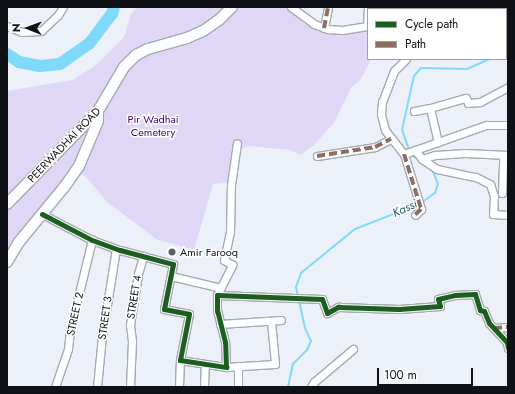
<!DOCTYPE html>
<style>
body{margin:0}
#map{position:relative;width:515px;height:394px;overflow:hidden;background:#ecf0f8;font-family:Jost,sans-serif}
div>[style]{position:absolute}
.green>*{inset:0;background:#e0d7f6}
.stream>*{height:2px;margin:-1px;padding:0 1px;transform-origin:1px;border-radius:1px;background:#7fdaf9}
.river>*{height:12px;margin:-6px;padding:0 6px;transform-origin:6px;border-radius:6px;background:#7fdaf9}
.roads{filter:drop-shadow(1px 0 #a7aab0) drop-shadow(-1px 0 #a7aab0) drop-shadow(0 1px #a7aab0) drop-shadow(0 -1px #a7aab0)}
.street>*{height:7px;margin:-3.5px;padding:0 3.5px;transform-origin:3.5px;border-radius:3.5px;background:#fcfdfe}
.secondary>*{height:10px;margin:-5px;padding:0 5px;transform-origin:5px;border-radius:5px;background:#fcfdfe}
.quiet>*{height:4px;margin-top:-2px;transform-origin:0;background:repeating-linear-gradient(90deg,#8d6e63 0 8px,transparent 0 12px)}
.cycleway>*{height:5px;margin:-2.5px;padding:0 2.5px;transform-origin:2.5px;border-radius:2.5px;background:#1b5e20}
.dots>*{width:11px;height:11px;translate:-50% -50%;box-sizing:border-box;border:2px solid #fff;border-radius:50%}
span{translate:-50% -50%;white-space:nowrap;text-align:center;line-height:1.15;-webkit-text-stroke:3px #fff;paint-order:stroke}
.park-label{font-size:11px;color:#40026c}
.street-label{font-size:11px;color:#0f1116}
.poi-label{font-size:11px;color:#0f1116}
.left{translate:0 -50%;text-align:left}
.water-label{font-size:12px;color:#2b5f71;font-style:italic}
.frame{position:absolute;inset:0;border:8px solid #0f1116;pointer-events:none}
.legend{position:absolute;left:367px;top:8px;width:140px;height:52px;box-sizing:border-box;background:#fff;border:1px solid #9fa0a2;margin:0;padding:5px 7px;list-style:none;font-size:12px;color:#0f1116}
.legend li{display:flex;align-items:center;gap:8px;height:20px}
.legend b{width:20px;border:1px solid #9fa0a2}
.north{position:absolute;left:8px;top:8px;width:40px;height:40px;-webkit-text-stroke:3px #fff;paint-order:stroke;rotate:271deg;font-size:11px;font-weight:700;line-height:16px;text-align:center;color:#0f1116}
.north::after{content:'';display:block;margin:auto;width:14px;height:18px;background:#0f1116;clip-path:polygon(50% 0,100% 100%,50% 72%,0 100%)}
.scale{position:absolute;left:377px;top:368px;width:96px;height:18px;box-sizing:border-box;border:2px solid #0f1116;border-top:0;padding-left:5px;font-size:12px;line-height:14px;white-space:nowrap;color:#0f1116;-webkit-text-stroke:3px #fff;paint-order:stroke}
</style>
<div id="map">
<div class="green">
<div style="clip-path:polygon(137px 7px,286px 7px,306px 25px,322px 31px,336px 33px,368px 27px,368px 59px,371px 59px,361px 79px,351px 88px,333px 124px,314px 145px,301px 155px,289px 150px,249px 146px,238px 150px,232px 182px,213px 184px,194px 250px,156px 239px,107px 202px,88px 179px,75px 168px,7px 255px,7px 91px,73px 80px,96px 65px,124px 37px,131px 14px)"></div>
</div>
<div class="stream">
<div style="left:506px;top:49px;width:2px;rotate:-27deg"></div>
<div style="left:409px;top:150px;width:21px;rotate:-109deg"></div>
<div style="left:402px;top:130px;width:55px;rotate:-77.5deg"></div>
<div style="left:414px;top:76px;width:11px;rotate:-49deg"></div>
<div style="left:421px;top:68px;width:46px;rotate:1.2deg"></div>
<div style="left:467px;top:69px;width:24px;rotate:-24deg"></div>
<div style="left:411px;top:154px;width:19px;rotate:39deg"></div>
<div style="left:421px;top:203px;width:17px;rotate:-36deg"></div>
<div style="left:435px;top:193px;width:9px;rotate:-72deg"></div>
<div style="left:438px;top:184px;width:16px;rotate:-112deg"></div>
<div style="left:288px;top:387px;width:24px;rotate:-78deg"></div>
<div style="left:293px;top:364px;width:20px;rotate:-45deg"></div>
<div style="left:307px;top:350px;width:10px;rotate:-66deg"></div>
<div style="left:311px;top:341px;width:14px;rotate:-115deg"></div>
<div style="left:305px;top:328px;width:42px;rotate:-102.4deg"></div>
<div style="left:296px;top:287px;width:15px;rotate:-70deg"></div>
<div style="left:301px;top:273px;width:70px;rotate:-39.2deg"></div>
<div style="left:355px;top:229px;width:66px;rotate:-21.2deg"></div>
</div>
<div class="river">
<div style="left:7px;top:54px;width:14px;rotate:34deg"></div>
<div style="left:19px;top:62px;width:21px;rotate:11deg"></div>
<div style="left:40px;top:66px;width:20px;rotate:-6deg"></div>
<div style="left:60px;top:64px;width:35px;rotate:-35deg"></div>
<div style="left:89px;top:44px;width:38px;rotate:-53deg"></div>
<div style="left:112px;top:14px;width:7px;rotate:-74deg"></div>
</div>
<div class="roads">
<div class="street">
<div style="left:291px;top:7px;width:29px;rotate:36deg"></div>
<div style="left:314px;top:24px;width:15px;rotate:20deg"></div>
<div style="left:328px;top:29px;width:14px;rotate:4deg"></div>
<div style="left:342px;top:30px;width:26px;rotate:-9deg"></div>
<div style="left:390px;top:9px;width:4px;rotate:-34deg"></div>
<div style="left:7px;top:26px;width:16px;rotate:22deg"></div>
<div style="left:22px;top:32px;width:19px;rotate:-3deg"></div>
<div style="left:41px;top:31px;width:23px;rotate:-43deg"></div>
<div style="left:58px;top:15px;width:9px;rotate:-58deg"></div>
<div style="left:367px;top:26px;width:19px;rotate:-87deg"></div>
<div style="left:324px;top:28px;width:21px;rotate:-79deg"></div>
<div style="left:406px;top:59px;width:17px;rotate:135deg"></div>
<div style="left:394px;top:71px;width:33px;rotate:111deg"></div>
<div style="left:382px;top:102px;width:12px;rotate:95deg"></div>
<div style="left:381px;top:114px;width:16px;rotate:76deg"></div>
<div style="left:385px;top:130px;width:31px;rotate:52deg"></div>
<div style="left:404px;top:154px;width:87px;rotate:-19.5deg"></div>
<div style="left:486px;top:125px;width:22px"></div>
<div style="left:430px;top:108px;width:37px;rotate:-16deg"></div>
<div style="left:466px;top:98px;width:5px;rotate:68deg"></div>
<div style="left:468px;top:103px;width:12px;rotate:-5deg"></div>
<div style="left:480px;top:102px;width:32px;rotate:-28deg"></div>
<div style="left:414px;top:111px;width:16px;rotate:-11deg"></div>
<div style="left:430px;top:108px;width:35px;rotate:77deg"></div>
<div style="left:415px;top:150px;width:11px;rotate:52deg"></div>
<div style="left:422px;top:159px;width:14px;rotate:-17deg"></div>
<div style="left:435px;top:155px;width:30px;rotate:-4deg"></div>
<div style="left:465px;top:153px;width:43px;rotate:2.7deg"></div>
<div style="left:404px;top:154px;width:58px;rotate:72.8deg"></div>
<div style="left:421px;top:209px;width:8px;rotate:135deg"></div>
<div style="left:317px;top:156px;width:59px;rotate:-8.8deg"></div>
<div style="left:375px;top:147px;width:18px;rotate:-27deg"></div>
<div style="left:422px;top:159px;width:18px;rotate:34deg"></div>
<div style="left:437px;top:169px;width:40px;rotate:12deg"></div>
<div style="left:476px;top:177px;width:16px;rotate:27deg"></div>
<div style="left:490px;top:184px;width:13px;rotate:72deg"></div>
<div style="left:494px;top:196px;width:18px;rotate:93deg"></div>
<div style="left:493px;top:214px;width:15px;rotate:4deg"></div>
<div style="left:502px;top:193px;width:38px;rotate:-88deg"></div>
<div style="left:42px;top:214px;width:56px;rotate:27.5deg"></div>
<div style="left:92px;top:240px;width:30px;rotate:20deg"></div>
<div style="left:120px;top:250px;width:55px;rotate:14.8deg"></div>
<div style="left:173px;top:264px;width:46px;rotate:101.3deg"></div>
<div style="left:164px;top:309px;width:25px;rotate:11deg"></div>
<div style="left:189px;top:314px;width:47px;rotate:101.1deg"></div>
<div style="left:180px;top:360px;width:47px;rotate:8.7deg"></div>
<div style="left:226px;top:367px;width:25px;rotate:-92deg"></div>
<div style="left:225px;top:342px;width:32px;rotate:-104deg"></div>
<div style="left:217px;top:311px;width:16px;rotate:-90deg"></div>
<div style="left:217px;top:295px;width:105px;rotate:2.2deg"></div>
<div style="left:322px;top:299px;width:15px;rotate:70deg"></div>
<div style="left:327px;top:313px;width:13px;rotate:-29deg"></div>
<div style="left:338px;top:307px;width:61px;rotate:1.9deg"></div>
<div style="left:399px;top:309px;width:41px;rotate:-4.2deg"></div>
<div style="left:440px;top:306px;width:7px;rotate:-106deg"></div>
<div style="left:438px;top:299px;width:17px;rotate:-13deg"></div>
<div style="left:455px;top:295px;width:20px;rotate:-3deg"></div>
<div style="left:475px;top:294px;width:17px;rotate:73deg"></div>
<div style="left:480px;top:310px;width:4px;rotate:14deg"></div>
<div style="left:484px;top:311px;width:13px;rotate:67deg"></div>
<div style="left:489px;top:323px;width:26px;rotate:47deg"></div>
<div style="left:507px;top:342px;width:6px;rotate:81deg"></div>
<div style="left:171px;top:276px;width:51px;rotate:13.5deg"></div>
<div style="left:217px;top:295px;width:34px;rotate:-63deg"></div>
<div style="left:232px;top:265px;width:9px;rotate:-148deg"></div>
<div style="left:224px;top:260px;width:29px;rotate:-78deg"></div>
<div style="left:230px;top:232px;width:47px;rotate:-88.8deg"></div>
<div style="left:231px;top:185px;width:42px;rotate:-81.9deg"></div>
<div style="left:220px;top:324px;width:61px;rotate:-3.8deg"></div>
<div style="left:494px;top:328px;width:14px;rotate:-4deg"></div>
<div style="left:226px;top:367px;width:49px;rotate:-3.5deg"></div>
<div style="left:275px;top:364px;width:43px;rotate:-95.3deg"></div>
<div style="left:55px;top:387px;width:40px;rotate:-71.1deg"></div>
<div style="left:68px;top:349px;width:19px;rotate:-84deg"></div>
<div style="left:70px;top:330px;width:93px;rotate:-76.3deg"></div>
<div style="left:97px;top:387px;width:51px;rotate:-84.4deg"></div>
<div style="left:102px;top:336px;width:88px;rotate:-80.9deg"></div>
<div style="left:130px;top:387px;width:46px;rotate:-87.5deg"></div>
<div style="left:132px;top:341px;width:16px;rotate:-97deg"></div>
<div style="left:130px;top:325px;width:52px;rotate:-81.1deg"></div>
<div style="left:138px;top:274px;width:19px;rotate:-74deg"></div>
<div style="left:179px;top:387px;width:27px;rotate:-88deg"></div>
<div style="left:204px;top:387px;width:23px;rotate:-88deg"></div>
<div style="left:238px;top:387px;width:21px;rotate:-90deg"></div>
<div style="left:311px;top:387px;width:6px;rotate:-59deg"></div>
<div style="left:314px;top:382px;width:51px;rotate:-40.2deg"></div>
</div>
<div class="secondary">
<div style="left:7px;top:204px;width:130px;rotate:-45.6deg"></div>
<div style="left:98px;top:111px;width:51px;rotate:-59.4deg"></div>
<div style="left:124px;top:67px;width:17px;rotate:-45deg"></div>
<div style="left:136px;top:55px;width:13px;rotate:-27deg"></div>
<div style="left:148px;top:49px;width:41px;rotate:-15.8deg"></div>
<div style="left:187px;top:38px;width:17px;rotate:-24deg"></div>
<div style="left:203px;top:31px;width:19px;rotate:-35deg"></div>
<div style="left:219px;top:20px;width:18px;rotate:-45deg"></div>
<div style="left:7px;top:262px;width:23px;rotate:-59deg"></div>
<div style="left:19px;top:242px;width:72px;rotate:-50.6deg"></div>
<div style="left:65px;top:186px;width:24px;rotate:-55deg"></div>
<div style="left:79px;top:166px;width:49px;rotate:-67.1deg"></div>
<div style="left:98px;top:121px;width:10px;rotate:-90deg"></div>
</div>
</div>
<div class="quiet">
<div style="left:324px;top:28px;width:21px;rotate:-79deg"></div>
<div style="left:404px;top:154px;width:58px;rotate:72.8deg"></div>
<div style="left:421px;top:209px;width:8px;rotate:135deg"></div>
<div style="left:317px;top:156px;width:59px;rotate:-8.8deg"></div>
<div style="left:375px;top:147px;width:18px;rotate:-27deg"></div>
<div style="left:494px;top:328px;width:14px;rotate:-4deg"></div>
</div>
<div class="cycleway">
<div style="left:42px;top:214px;width:56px;rotate:27.5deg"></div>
<div style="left:92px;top:240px;width:30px;rotate:20deg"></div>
<div style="left:120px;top:250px;width:55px;rotate:14.8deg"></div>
<div style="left:173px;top:264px;width:46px;rotate:101.3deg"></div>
<div style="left:164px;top:309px;width:25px;rotate:11deg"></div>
<div style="left:189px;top:314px;width:47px;rotate:101.1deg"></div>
<div style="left:180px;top:360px;width:47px;rotate:8.7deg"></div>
<div style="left:226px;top:367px;width:25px;rotate:-92deg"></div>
<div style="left:225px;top:342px;width:32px;rotate:-104deg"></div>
<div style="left:217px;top:311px;width:16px;rotate:-90deg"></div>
<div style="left:217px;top:295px;width:105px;rotate:2.2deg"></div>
<div style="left:322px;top:299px;width:15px;rotate:70deg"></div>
<div style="left:327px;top:313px;width:13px;rotate:-29deg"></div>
<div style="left:338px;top:307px;width:61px;rotate:1.9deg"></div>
<div style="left:399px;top:309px;width:41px;rotate:-4.2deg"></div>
<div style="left:440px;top:306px;width:7px;rotate:-106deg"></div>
<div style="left:438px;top:299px;width:17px;rotate:-13deg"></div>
<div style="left:455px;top:295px;width:20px;rotate:-3deg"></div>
<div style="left:475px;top:294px;width:17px;rotate:73deg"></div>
<div style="left:480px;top:310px;width:4px;rotate:14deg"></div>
<div style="left:484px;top:311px;width:13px;rotate:67deg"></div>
<div style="left:489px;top:323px;width:26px;rotate:47deg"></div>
<div style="left:507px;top:342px;width:6px;rotate:81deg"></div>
</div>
<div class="dots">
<div style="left:172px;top:252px;background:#5c5f65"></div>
</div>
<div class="park-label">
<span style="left:153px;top:126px">Pir Wadhai<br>Cemetery</span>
</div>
<div class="street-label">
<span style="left:64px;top:145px;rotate:-46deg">PEERWADHAI ROAD</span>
<span style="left:134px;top:297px;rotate:-81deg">STREET 4</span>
<span style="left:75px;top:314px;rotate:-78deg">STREET 2</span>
<span style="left:105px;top:318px;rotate:-82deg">STREET 3</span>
</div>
<div class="poi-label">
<span class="left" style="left:180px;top:252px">Amir Farooq</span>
</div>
<div class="water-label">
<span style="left:405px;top:209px;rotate:-25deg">Kassi</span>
</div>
<div class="frame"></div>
<ul class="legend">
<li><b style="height:5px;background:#1b5e20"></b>Cycle path</li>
<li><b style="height:5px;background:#8d6e63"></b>Path</li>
</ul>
<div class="north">N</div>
<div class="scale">100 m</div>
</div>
